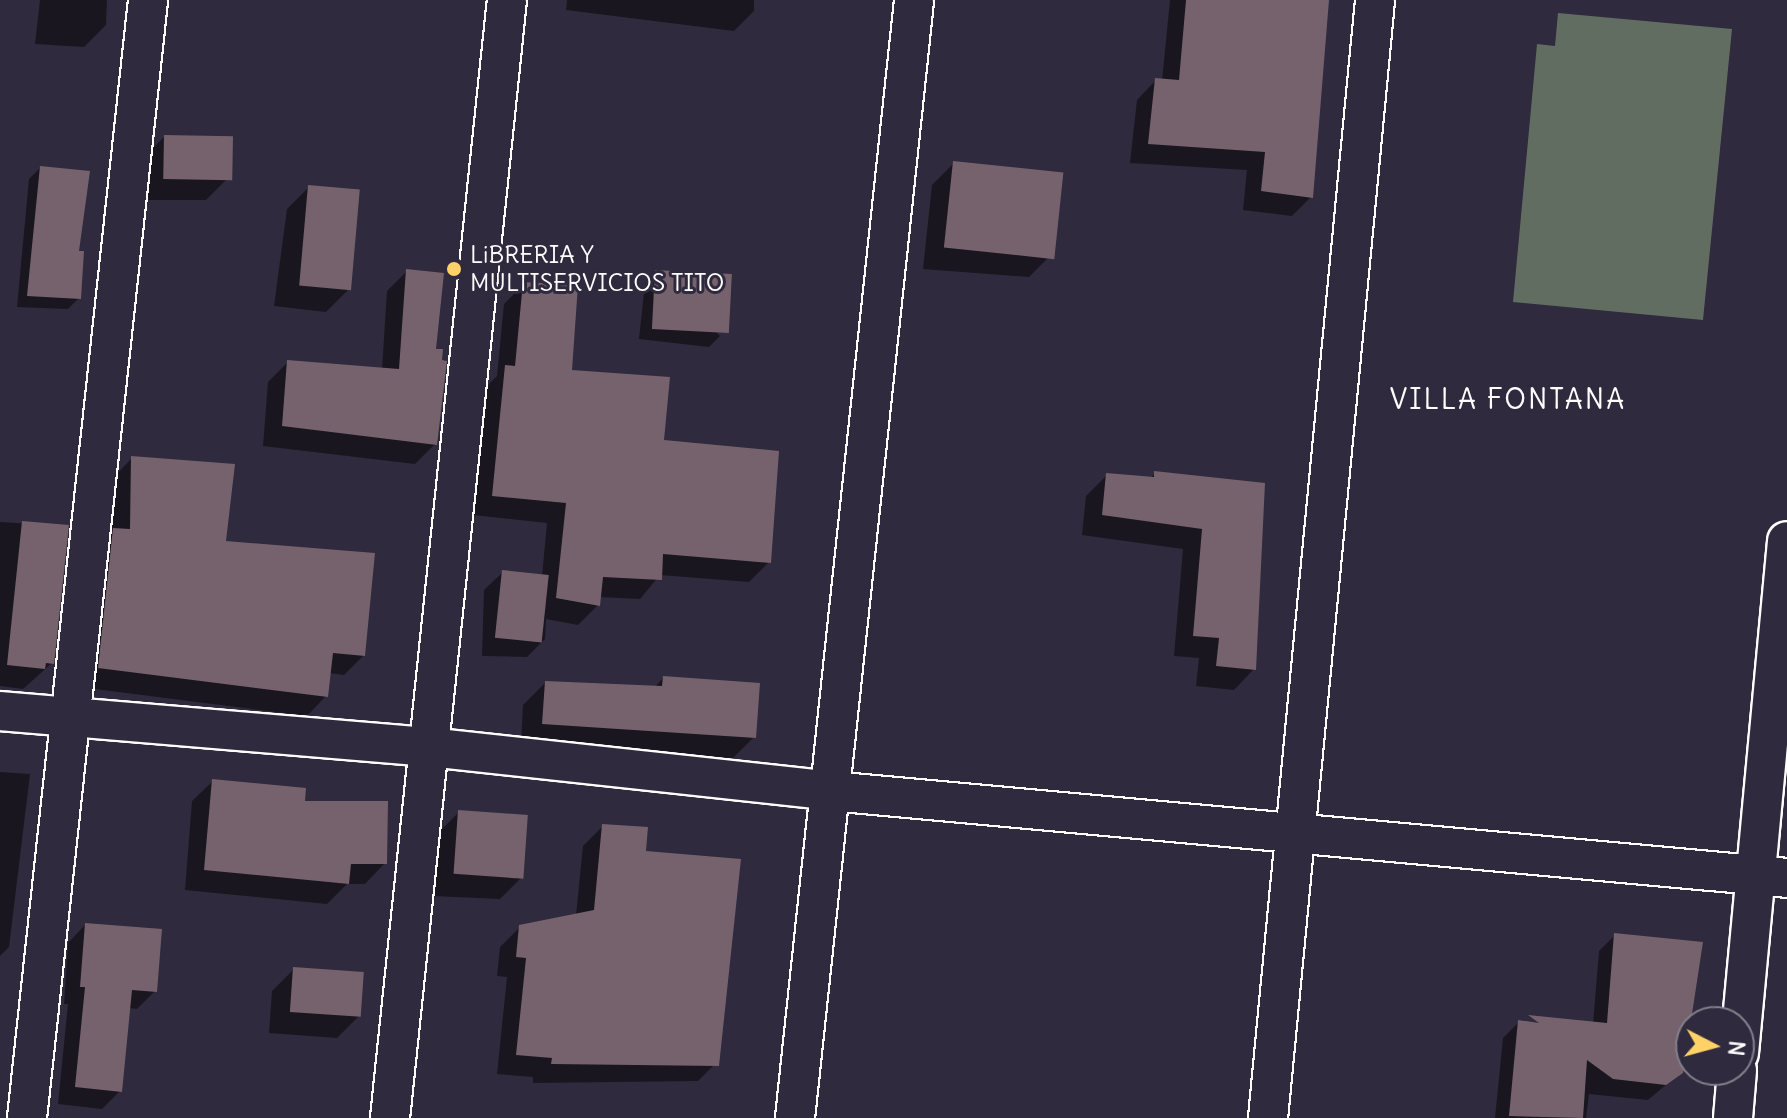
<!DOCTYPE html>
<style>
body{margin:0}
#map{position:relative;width:1787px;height:1118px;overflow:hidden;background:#2f2a3d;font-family:Delius,sans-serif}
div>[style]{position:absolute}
.green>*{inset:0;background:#626d62}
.shadow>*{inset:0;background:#0007}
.building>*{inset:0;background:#76626d;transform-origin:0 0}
.roads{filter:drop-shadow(2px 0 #fff) drop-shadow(-2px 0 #fff) drop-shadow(0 2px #fff) drop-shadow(0 -2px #fff)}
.street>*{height:38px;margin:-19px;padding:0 19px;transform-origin:19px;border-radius:19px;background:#2f2a3d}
.dots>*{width:22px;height:22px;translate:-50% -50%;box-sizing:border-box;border:4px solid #2f2a3d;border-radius:50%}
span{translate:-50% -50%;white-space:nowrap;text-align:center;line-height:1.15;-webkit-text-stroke:6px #2f2a3d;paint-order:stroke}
.poi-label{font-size:24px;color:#fff}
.left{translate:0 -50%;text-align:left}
.quarter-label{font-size:28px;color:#fff;letter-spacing:2px}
.north{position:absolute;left:1675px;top:1006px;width:80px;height:80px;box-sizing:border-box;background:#2f2a3d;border:2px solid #827f8b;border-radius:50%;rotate:96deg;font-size:22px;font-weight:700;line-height:32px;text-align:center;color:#fff}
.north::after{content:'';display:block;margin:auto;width:28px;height:36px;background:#ffd166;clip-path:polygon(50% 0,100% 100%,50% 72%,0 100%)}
</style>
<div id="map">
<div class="green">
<div style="clip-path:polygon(1558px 13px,1732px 29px,1703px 320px,1513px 302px,1537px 44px,1555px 46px)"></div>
</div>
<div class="shadow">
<div style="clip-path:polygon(40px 0,107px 0,106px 25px,84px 47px,35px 44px)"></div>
<div style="clip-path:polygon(567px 0,754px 0,754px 11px,734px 31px,566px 10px)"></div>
<div style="clip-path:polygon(1170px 0,1327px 0,1311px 197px,1292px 216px,1243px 210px,1247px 170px,1130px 163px,1137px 100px,1156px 80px,1162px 81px)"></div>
<div style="clip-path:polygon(164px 137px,228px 178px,206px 200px,138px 200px,142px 159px)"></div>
<div style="clip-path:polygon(954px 163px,1051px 255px,1029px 277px,923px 269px,932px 185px)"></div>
<div style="clip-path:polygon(40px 168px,77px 253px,79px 298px,68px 309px,17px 307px,29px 179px)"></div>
<div style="clip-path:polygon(309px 187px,348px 290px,326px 312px,274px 306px,287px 209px)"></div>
<div style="clip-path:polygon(407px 271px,434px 351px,435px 444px,415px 464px,263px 446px,268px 382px,288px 362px,382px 369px,387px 291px)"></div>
<div style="clip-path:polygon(656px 272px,720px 336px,709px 347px,639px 339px,645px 283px)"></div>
<div style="clip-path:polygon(524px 284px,570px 372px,661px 441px,769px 562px,749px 582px,660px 575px,640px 599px,599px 597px,598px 605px,578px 625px,546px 619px,545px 639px,527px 657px,482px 656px,484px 590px,503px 572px,542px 576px,547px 523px,473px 515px,486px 387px,497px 376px,504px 304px)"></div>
<div style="clip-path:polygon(132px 458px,224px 543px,363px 656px,344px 675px,329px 673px,326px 696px,307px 716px,79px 687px,94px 549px,112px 532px,113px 478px)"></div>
<div style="clip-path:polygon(1155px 473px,1263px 484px,1254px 669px,1234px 690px,1196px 686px,1199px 658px,1174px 656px,1183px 549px,1082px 535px,1086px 496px,1107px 475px,1150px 479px)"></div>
<div style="clip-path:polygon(0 522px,67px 526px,52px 663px,23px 689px,0 686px)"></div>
<div style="clip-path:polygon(663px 678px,754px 737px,732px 759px,521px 745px,523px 705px,545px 683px,654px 688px)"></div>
<div style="clip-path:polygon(0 772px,30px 774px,9px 947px,0 956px)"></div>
<div style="clip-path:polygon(213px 781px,303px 803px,385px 863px,365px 884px,347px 884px,327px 904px,185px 890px,192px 801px)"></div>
<div style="clip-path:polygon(459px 812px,522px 877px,500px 899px,433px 896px,437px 834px)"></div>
<div style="clip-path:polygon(603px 826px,644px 853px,718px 1061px,698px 1081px,533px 1083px,533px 1077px,497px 1074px,507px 977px,497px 976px,500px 947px,520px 927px,576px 915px,583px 846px)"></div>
<div style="clip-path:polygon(85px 925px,155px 991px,137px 1009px,129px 1008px,120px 1091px,102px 1109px,58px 1104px,68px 1004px,64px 1004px,68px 943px)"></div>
<div style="clip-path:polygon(1615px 935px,1681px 1072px,1648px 1100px,1589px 1094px,1586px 1118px,1495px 1118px,1503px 1038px,1519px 1022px,1565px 1028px,1593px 1024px,1599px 951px)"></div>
<div style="clip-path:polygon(294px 969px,359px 1016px,337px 1038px,269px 1033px,272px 991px)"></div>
</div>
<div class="building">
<div style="clip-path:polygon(1186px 0,1329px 0,1313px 198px,1261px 191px,1265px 152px,1148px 144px,1155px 78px,1179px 80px)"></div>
<div style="left:164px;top:135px;width:69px;height:44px;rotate:1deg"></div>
<div style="left:953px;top:161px;width:111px;height:87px;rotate:6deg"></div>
<div style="clip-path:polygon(40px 166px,90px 171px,79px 251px,84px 251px,81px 299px,27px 296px)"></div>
<div style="left:308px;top:185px;width:52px;height:101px;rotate:5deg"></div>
<div style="clip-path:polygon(406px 269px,444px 273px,436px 349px,443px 349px,442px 360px,447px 361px,437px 445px,282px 426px,287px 360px,399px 369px)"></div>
<div style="left:655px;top:270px;width:77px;height:59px;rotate:3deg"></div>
<div style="clip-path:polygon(523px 282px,578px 285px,572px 370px,670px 377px,664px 440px,779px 451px,771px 563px,663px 554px,662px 580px,603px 577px,600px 606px,556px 598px,566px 503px,492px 496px,505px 365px,515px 366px)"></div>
<div style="clip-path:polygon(131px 456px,235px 464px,226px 541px,375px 553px,365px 656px,333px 653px,328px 697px,98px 668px,113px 528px,130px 529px)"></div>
<div style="clip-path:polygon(1154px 471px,1265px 483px,1256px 670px,1216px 666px,1219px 638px,1193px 636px,1202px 529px,1102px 515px,1106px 473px,1154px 477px)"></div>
<div style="clip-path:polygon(22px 521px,69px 525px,54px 664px,46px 663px,45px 669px,7px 665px)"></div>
<div style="left:502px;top:570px;width:47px;height:68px;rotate:6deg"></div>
<div style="clip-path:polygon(663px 676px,760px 683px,756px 738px,542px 724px,545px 681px,662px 686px)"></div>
<div style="clip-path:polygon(212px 779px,306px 788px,305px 801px,388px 801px,387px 864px,351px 864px,349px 884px,204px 870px)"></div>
<div style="left:458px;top:810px;width:70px;height:64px;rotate:4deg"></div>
<div style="clip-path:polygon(602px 824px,648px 827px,646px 851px,741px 859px,719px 1066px,551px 1064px,552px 1058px,516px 1055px,526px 958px,516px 957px,519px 925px,594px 910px)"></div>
<div style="clip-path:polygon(85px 923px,162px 929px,157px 992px,132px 990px,122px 1092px,75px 1087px,85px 987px,80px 987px)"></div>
<div style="clip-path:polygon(1614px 933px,1703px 942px,1683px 1073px,1666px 1085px,1613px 1079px,1587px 1060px,1583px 1118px,1509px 1116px,1518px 1020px,1539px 1023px,1528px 1015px,1607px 1023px)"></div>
<div style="left:293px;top:967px;width:71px;height:45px;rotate:4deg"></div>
</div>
<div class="roads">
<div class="street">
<div style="left:0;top:711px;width:430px;rotate:4.8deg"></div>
<div style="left:428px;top:747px;width:404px;rotate:6.2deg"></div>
<div style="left:830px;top:791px;width:961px;rotate:5.19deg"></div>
<div style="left:1739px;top:1053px;width:514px;rotate:-84.64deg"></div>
<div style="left:27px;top:1118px;width:1125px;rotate:-83.82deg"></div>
<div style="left:390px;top:1118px;width:1124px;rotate:-84.03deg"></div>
<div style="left:795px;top:1118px;width:1124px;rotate:-83.92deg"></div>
<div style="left:1268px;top:1118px;width:1123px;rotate:-84.53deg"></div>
<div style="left:1733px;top:1118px;width:48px;rotate:-85.2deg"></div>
</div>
</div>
<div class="dots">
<div style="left:454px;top:269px;background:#ffd166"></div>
</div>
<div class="poi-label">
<span class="left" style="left:470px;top:269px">LiBRERIA Y<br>MULTISERVICIOS TITO</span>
</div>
<div class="quarter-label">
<span style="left:1508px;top:399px">VILLA FONTANA</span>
</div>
<div class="north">N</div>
</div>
